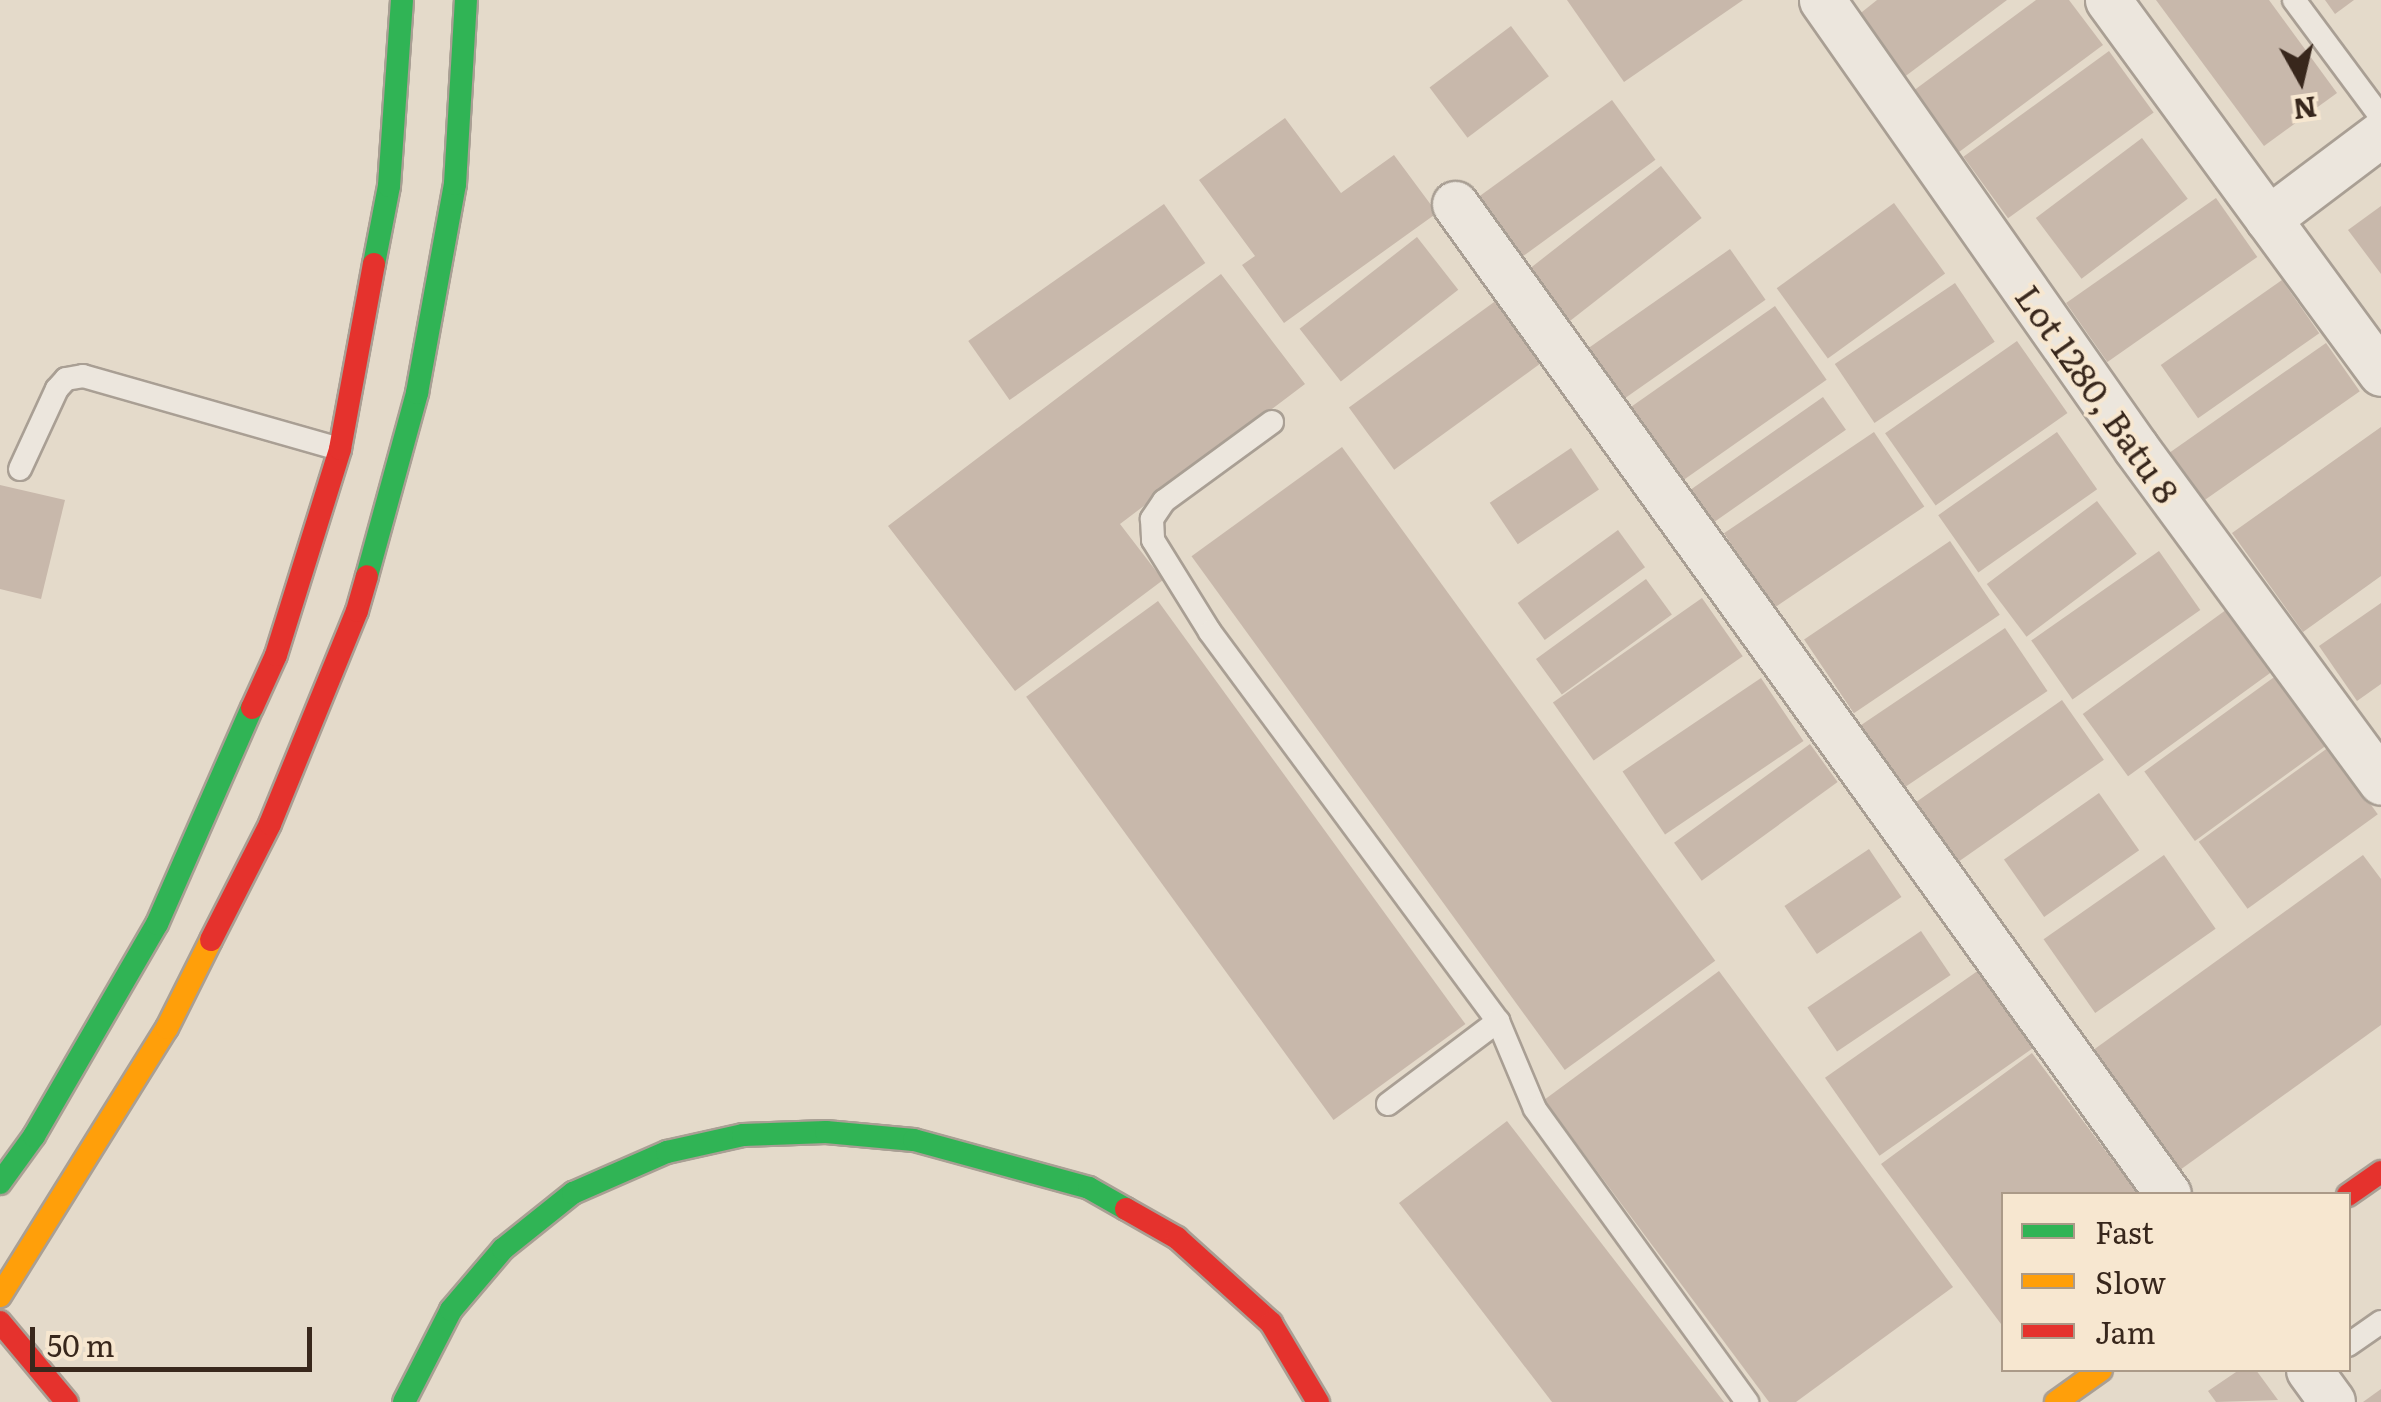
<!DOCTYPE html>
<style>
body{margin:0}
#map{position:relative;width:2381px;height:1402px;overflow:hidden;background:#e4daca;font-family:Literata,serif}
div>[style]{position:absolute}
.building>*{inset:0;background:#c8b8ab;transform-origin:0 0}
.roads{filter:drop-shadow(2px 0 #a99f94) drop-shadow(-2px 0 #a99f94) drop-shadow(0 2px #a99f94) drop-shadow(0 -2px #a99f94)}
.lane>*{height:22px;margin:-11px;padding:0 11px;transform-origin:11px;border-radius:11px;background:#ece6dd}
.street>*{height:45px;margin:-22.5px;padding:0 22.5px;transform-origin:22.5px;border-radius:22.5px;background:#ece6dd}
.fast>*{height:22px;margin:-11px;padding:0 11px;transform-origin:11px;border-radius:11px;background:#30b455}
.slow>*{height:22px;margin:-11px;padding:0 11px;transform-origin:11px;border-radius:11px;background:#ff9f0a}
.jam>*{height:22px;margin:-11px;padding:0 11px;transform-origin:11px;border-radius:11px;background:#e5322d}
span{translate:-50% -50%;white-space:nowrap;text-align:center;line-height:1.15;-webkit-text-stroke:8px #f7e7d0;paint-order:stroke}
.street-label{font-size:35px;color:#38271c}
.legend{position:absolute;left:2001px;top:1192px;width:350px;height:180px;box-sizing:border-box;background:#f7e7d0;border:2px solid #ab9a88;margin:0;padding:12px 18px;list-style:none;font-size:30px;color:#38271c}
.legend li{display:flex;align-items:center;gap:20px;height:50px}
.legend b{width:50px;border:2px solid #ab9a88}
.north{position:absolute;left:2251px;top:30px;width:100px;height:100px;-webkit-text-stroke:8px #f7e7d0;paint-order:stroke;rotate:172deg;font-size:28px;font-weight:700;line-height:40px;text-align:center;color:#38271c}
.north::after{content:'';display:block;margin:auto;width:35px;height:45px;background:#38271c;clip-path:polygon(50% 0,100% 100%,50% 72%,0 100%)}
.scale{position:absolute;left:30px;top:1327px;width:282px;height:45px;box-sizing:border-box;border:5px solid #38271c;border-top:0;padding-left:12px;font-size:30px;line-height:35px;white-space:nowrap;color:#38271c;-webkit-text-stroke:8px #f7e7d0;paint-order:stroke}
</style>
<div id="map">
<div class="building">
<div style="clip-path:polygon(1567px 0,1743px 0,1624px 82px)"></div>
<div style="clip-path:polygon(1877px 0,2007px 0,1903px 78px,1857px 16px)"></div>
<div style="clip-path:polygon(2036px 0,2069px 0,2103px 45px,1955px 155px,1909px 94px)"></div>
<div style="clip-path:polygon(2156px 0,2269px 0,2337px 93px,2264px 146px)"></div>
<div style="clip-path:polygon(2325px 0,2354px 0,2335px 14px)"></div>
<div style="left:1511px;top:26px;width:63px;height:102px;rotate:53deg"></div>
<div style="left:2109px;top:51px;width:76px;height:180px;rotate:54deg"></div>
<div style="left:1612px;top:100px;width:74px;height:172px;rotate:54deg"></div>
<div style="clip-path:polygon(1285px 118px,1341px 193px,1394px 155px,1437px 213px,1284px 323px,1242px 265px,1255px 256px,1199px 180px)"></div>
<div style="left:2142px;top:138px;width:76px;height:133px;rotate:53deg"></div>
<div style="left:1661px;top:166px;width:66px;height:170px;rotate:52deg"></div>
<div style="left:2216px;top:198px;width:72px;height:183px;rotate:55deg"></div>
<div style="left:1894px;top:203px;width:87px;height:145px;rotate:54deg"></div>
<div style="left:1164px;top:204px;width:72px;height:239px;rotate:55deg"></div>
<div style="clip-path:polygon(2381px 206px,2381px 274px,2348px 230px)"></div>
<div style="left:1417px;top:237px;width:67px;height:149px;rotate:52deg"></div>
<div style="left:1730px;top:249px;width:62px;height:177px;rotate:55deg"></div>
<div style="clip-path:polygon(1221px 274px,1305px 384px,1120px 524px,1163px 580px,1015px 691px,888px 526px)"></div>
<div style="left:2282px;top:280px;width:65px;height:148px;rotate:55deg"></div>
<div style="left:1955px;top:283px;width:71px;height:145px;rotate:56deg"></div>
<div style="left:1501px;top:297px;width:77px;height:188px;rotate:54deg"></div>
<div style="left:1775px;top:306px;width:90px;height:176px;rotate:55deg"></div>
<div style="left:2017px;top:341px;width:88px;height:161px;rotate:55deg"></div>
<div style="left:2326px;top:343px;width:59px;height:192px;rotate:55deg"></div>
<div style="left:1823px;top:397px;width:40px;height:163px;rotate:55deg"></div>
<div style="clip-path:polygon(2381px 427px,2381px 576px,2303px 632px,2232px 533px)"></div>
<div style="left:1874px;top:432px;width:90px;height:181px;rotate:56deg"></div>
<div style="left:2057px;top:432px;width:70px;height:145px;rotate:55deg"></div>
<div style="left:1342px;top:447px;width:635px;height:186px;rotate:54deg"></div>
<div style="left:1571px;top:448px;width:50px;height:98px;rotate:56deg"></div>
<div style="clip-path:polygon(0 485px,65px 500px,41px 599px,0 589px)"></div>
<div style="left:2097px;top:501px;width:66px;height:138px;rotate:53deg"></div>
<div style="left:1618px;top:530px;width:46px;height:124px;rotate:54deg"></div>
<div style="left:1950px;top:541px;width:89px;height:176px;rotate:56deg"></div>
<div style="left:2159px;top:551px;width:72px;height:156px;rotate:55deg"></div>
<div style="left:1646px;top:579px;width:44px;height:136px;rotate:54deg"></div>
<div style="left:1702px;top:598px;width:71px;height:182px;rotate:55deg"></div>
<div style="left:1158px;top:601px;width:523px;height:163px;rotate:54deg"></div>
<div style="clip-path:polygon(2381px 603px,2381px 684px,2357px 701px,2319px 646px)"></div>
<div style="left:2230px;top:607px;width:77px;height:182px;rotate:54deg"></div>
<div style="left:2005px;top:628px;width:76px;height:182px;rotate:56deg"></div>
<div style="left:2277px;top:675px;width:86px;height:164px;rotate:54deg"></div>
<div style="left:1761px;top:678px;width:76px;height:167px;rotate:56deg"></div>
<div style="left:2062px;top:700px;width:73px;height:178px;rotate:55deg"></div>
<div style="left:1810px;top:744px;width:47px;height:168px;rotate:54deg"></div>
<div style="left:2329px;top:747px;width:83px;height:161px;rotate:54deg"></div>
<div style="left:2099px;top:793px;width:70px;height:116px;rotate:55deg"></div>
<div style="left:1869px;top:849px;width:58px;height:102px;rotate:56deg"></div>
<div style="left:2164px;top:855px;width:90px;height:147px;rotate:55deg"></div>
<div style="clip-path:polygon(2363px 855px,2381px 879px,2381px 1025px,2173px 1175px,2085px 1056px)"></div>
<div style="left:1921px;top:931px;width:53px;height:137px;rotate:56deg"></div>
<div style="left:1979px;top:970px;width:95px;height:188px;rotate:55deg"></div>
<div style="clip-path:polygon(1719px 971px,1953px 1287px,1796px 1402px,1769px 1402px,1544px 1100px)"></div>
<div style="clip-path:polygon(2032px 1053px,2138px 1194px,2004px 1194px,2004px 1328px,1881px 1164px)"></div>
<div style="clip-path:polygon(1507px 1121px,1724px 1402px,1552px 1402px,1399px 1203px)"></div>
<div style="clip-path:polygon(2239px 1370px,2256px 1370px,2278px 1400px,2216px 1402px,2208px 1391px)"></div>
<div style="clip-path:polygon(2381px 1389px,2381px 1402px,2363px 1402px)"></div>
</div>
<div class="roads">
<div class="lane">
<div style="left:2294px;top:0;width:146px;rotate:53.4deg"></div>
<div style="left:1272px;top:422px;width:134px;rotate:143.8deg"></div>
<div style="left:1164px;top:501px;width:22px;rotate:124deg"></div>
<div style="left:1152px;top:519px;width:21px;rotate:87deg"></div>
<div style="left:1153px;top:540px;width:108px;rotate:58.2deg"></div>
<div style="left:1210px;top:632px;width:484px;rotate:53.5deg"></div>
<div style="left:1498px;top:1021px;width:95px;rotate:67.2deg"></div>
<div style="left:1535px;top:1109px;width:362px;rotate:54.1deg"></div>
<div style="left:20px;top:469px;width:88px;rotate:-65.2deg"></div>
<div style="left:57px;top:389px;width:13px;rotate:-48deg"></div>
<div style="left:66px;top:379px;width:17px;rotate:-10deg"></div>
<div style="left:83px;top:376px;width:267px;rotate:15.9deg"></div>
<div style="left:1388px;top:1104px;width:138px;rotate:-37deg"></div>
<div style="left:2348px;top:1345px;width:40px;rotate:-34.9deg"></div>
</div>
<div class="street">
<div style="left:1822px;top:0;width:547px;rotate:54.97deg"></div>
<div style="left:2136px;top:448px;width:414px;rotate:53.7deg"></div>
<div style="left:2108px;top:0;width:462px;rotate:53.8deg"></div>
<div style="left:1455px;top:204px;width:1220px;rotate:54.24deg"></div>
<div style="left:2268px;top:219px;width:141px;rotate:-37deg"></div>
<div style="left:2309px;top:1370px;width:39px;rotate:54deg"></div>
</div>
<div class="fast">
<div style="left:374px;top:264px;width:79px;rotate:-79.1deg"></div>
<div style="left:389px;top:186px;width:186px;rotate:-86deg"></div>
<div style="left:367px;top:576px;width:190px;rotate:-74.7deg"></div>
<div style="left:417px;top:393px;width:212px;rotate:-79.7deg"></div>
<div style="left:455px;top:184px;width:184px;rotate:-86.6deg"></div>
<div style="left:0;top:1183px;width:58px;rotate:-54.1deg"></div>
<div style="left:34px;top:1136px;width:245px;rotate:-59.9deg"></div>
<div style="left:157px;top:924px;width:236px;rotate:-66.3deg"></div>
<div style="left:404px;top:1402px;width:103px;rotate:-62.9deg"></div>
<div style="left:451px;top:1310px;width:80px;rotate:-49.6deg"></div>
<div style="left:503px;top:1249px;width:90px;rotate:-38.7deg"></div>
<div style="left:573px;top:1193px;width:103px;rotate:-23.6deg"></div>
<div style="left:667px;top:1152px;width:78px;rotate:-12.6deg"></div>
<div style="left:743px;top:1135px;width:83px;rotate:-2.1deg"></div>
<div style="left:826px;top:1132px;width:88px;rotate:5.2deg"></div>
<div style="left:914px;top:1140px;width:181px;rotate:15.3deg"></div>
<div style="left:1089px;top:1188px;width:43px;rotate:29.6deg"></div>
</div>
<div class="slow">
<div style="left:0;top:1296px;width:316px;rotate:-58.1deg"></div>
<div style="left:167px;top:1028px;width:98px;rotate:-63.4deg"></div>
<div style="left:2056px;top:1402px;width:55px;rotate:-35.4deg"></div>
</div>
<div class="jam">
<div style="left:252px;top:708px;width:58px;rotate:-65.6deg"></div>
<div style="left:276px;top:655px;width:216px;rotate:-72.7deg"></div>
<div style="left:340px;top:449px;width:188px;rotate:-79.6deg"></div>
<div style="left:211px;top:940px;width:130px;rotate:-63deg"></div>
<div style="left:270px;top:824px;width:230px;rotate:-67.8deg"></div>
<div style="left:357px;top:611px;width:36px;rotate:-74deg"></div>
<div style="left:2348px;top:1195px;width:40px;rotate:-34.9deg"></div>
<div style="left:1126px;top:1209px;width:59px;rotate:29.6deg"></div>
<div style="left:1177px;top:1238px;width:127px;rotate:42.1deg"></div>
<div style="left:1271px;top:1323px;width:92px;rotate:59.3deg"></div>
<div style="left:0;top:1322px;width:104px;rotate:50.1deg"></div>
</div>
</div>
<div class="street-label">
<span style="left:2099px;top:393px;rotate:55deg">Lot 1280, Batu 8</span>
</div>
<ul class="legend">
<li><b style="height:12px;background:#30b455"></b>Fast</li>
<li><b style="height:12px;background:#ff9f0a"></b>Slow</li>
<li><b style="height:12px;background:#e5322d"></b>Jam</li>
</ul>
<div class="north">N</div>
<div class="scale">50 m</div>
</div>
